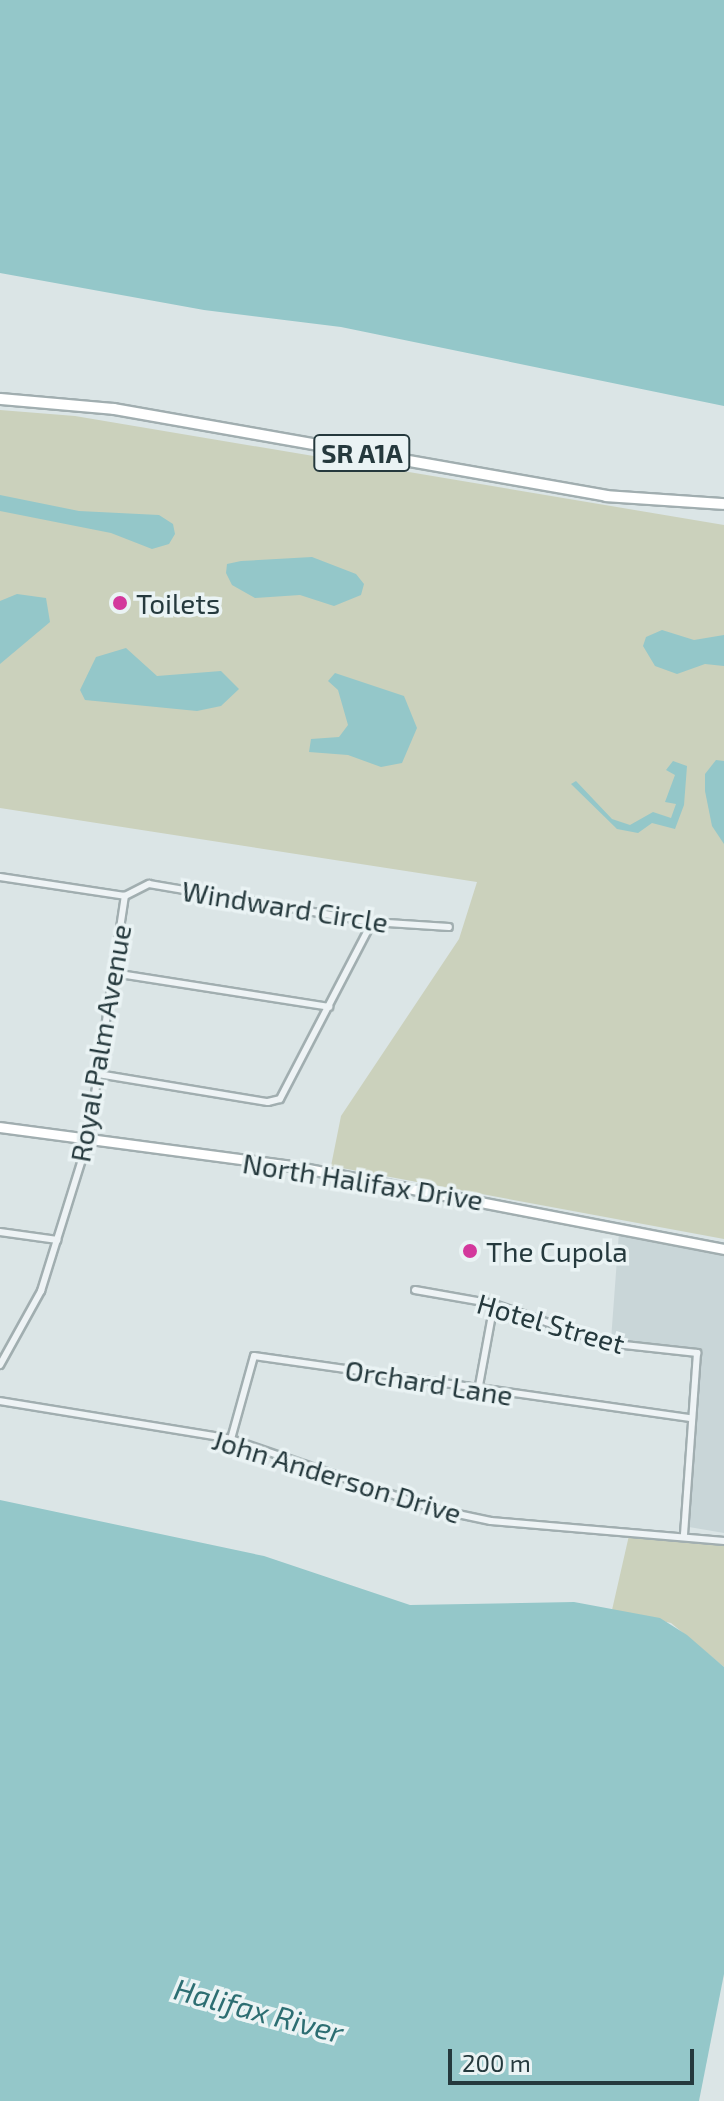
<!DOCTYPE html>
<style>
body{margin:0}
#map{position:relative;width:724px;height:2101px;overflow:hidden;background:#dbe5e6;font-family:"Exo 2",sans-serif}
div>[style]{position:absolute}
.built>*{inset:0;background:#c9d6d8}
.green>*{inset:0;background:#cbd1bc}
.water>*{inset:0;background:#94c7c9}
.pier>*{inset:0;background:#dbe5e6}
.roads{filter:drop-shadow(2px 0 #a1aeb0) drop-shadow(-2px 0 #a1aeb0) drop-shadow(0 2px #a1aeb0) drop-shadow(0 -2px #a1aeb0)}
.street>*{height:6px;margin:-3px;padding:0 3px;transform-origin:3px;border-radius:3px;background:#eef3f5}
.secondary>*{height:9px;margin:-4.5px;padding:0 4.5px;transform-origin:4.5px;border-radius:4.5px;background:#fff}
.primary>*{height:10px;margin:-5px;padding:0 5px;transform-origin:5px;border-radius:5px;background:#fff}
.dots>*{width:22px;height:22px;translate:-50% -50%;box-sizing:border-box;border:4px solid #eaf3f4;border-radius:50%}
span{translate:-50% -50%;white-space:nowrap;text-align:center;line-height:1.15;-webkit-text-stroke:7px #eaf3f4;paint-order:stroke}
.shield-label span{padding:2px 6px;background:#eaf3f4;border:2px solid;border-radius:6px;-webkit-text-stroke-width:0}
.shield-label{font-size:26px;color:#25393d;font-weight:700}
.poi-label{font-size:28px;color:#25393d}
.left{translate:0 -50%;text-align:left}
.street-label{font-size:28px;color:#25393d}
.water-label{font-size:30px;color:#2d6e72;font-style:italic}
.scale{position:absolute;left:448px;top:2049px;width:246px;height:36px;box-sizing:border-box;border:4px solid #25393d;border-top:0;padding-left:10px;font-size:24px;line-height:28px;white-space:nowrap;color:#25393d;-webkit-text-stroke:6px #eaf3f4;paint-order:stroke}
</style>
<div id="map">
<div class="built">
<div style="clip-path:polygon(619px 1232px,724px 1253px,724px 1533px,689px 1527px,701px 1351px,611px 1340px)"></div>
</div>
<div class="green">
<div style="clip-path:polygon(0 410px,75px 416px,724px 525px,724px 1239px,331px 1166px,341px 1116px,459px 939px,477px 882px,0 808px)"></div>
<div style="clip-path:polygon(630px 1531px,724px 1541px,724px 1667px,671px 1623px,612px 1610px)"></div>
</div>
<div class="water">
<div style="clip-path:polygon(0 0,724px 0,724px 406px,341px 327px,204px 310px,0 273px)"></div>
<div style="clip-path:polygon(0 495px,79px 511px,159px 515px,173px 524px,175px 534px,169px 544px,152px 549px,111px 533px,0 511px)"></div>
<div style="clip-path:polygon(312px 557px,356px 574px,364px 584px,361px 595px,334px 606px,300px 595px,255px 598px,232px 585px,226px 573px,227px 564px,241px 561px)"></div>
<div style="clip-path:polygon(17px 594px,46px 598px,50px 622px,0 664px,0 601px)"></div>
<div style="clip-path:polygon(662px 630px,694px 640px,724px 635px,724px 666px,705px 664px,677px 674px,655px 666px,643px 646px,646px 637px)"></div>
<div style="clip-path:polygon(126px 648px,157px 676px,221px 671px,239px 689px,221px 706px,197px 711px,85px 700px,80px 690px,96px 657px)"></div>
<div style="clip-path:polygon(335px 673px,404px 696px,417px 728px,402px 763px,381px 767px,348px 755px,309px 752px,311px 739px,339px 737px,348px 725px,338px 690px,328px 681px)"></div>
<div style="clip-path:polygon(716px 760px,724px 761px,724px 844px,712px 826px,705px 791px,705px 774px)"></div>
<div style="clip-path:polygon(673px 761px,687px 766px,684px 805px,675px 829px,652px 823px,638px 833px,617px 829px,571px 784px,576px 781px,612px 819px,630px 825px,653px 812px,671px 818px,676px 804px,665px 802px,675px 775px,666px 770px)"></div>
<div style="clip-path:polygon(0 1500px,264px 1556px,410px 1605px,574px 1602px,660px 1618px,687px 1635px,724px 1667px,724px 2101px,0 2101px)"></div>
</div>
<div class="pier">
<div style="clip-path:polygon(724px 1974px,724px 2101px,699px 2101px)"></div>
</div>
<div class="roads">
<div class="street">
<div style="left:0;top:877px;width:126px;rotate:8.6deg"></div>
<div style="left:125px;top:896px;width:27px;rotate:-27deg"></div>
<div style="left:149px;top:884px;width:226px;rotate:9.7deg"></div>
<div style="left:372px;top:922px;width:77px;rotate:3.7deg"></div>
<div style="left:113px;top:973px;width:219px;rotate:8.9deg"></div>
<div style="left:98px;top:1074px;width:172px;rotate:9.4deg"></div>
<div style="left:268px;top:1102px;width:12px;rotate:-14deg"></div>
<div style="left:280px;top:1099px;width:199px;rotate:-62.5deg"></div>
<div style="left:0;top:1232px;width:58px;rotate:8deg"></div>
<div style="left:415px;top:1290px;width:80px;rotate:10deg"></div>
<div style="left:494px;top:1304px;width:119px;rotate:19.2deg"></div>
<div style="left:606px;top:1343px;width:92px;rotate:6.3deg"></div>
<div style="left:697px;top:1353px;width:183px;rotate:94.1deg"></div>
<div style="left:0;top:1365px;width:85px;rotate:-61deg"></div>
<div style="left:41px;top:1291px;width:158px;rotate:-72.7deg"></div>
<div style="left:88px;top:1140px;width:247px;rotate:-81.4deg"></div>
<div style="left:478px;top:1391px;width:88px;rotate:-79.6deg"></div>
<div style="left:0;top:1401px;width:234px;rotate:9.3deg"></div>
<div style="left:231px;top:1439px;width:215px;rotate:19deg"></div>
<div style="left:434px;top:1509px;width:58px;rotate:11.9deg"></div>
<div style="left:491px;top:1521px;width:234px;rotate:4.9deg"></div>
<div style="left:231px;top:1439px;width:86px;rotate:-74.5deg"></div>
<div style="left:254px;top:1356px;width:439px;rotate:8.1deg"></div>
</div>
<div class="secondary">
<div style="left:0;top:1127px;width:301px;rotate:7.6deg"></div>
<div style="left:298px;top:1167px;width:434px;rotate:10.9deg"></div>
</div>
<div class="primary">
<div style="left:0;top:399px;width:114px;rotate:5deg"></div>
<div style="left:114px;top:409px;width:500px;rotate:10deg"></div>
<div style="left:606px;top:496px;width:118px;rotate:3.9deg"></div>
</div>
</div>
<div class="dots">
<div style="left:120px;top:603px;background:#d3389c"></div>
<div style="left:470px;top:1251px;background:#d3389c"></div>
</div>
<div class="shield-label">
<span style="left:362px;top:453px">SR A1A</span>
</div>
<div class="poi-label">
<span class="left" style="left:136px;top:603px">Toilets</span>
<span class="left" style="left:486px;top:1251px">The Cupola</span>
</div>
<div class="street-label">
<span style="left:285px;top:906px;rotate:9deg">Windward Circle</span>
<span style="left:100px;top:1043px;rotate:-80deg">Royal Palm Avenue</span>
<span style="left:363px;top:1181px;rotate:9deg">North Halifax Drive</span>
<span style="left:551px;top:1323px;rotate:16deg">Hotel Street</span>
<span style="left:429px;top:1382px;rotate:9deg">Orchard Lane</span>
<span style="left:337px;top:1476px;rotate:17deg">John Anderson Drive</span>
</div>
<div class="water-label">
<span style="left:259px;top:2010px;rotate:15deg">Halifax River</span>
</div>
<div class="scale">200 m</div>
</div>
